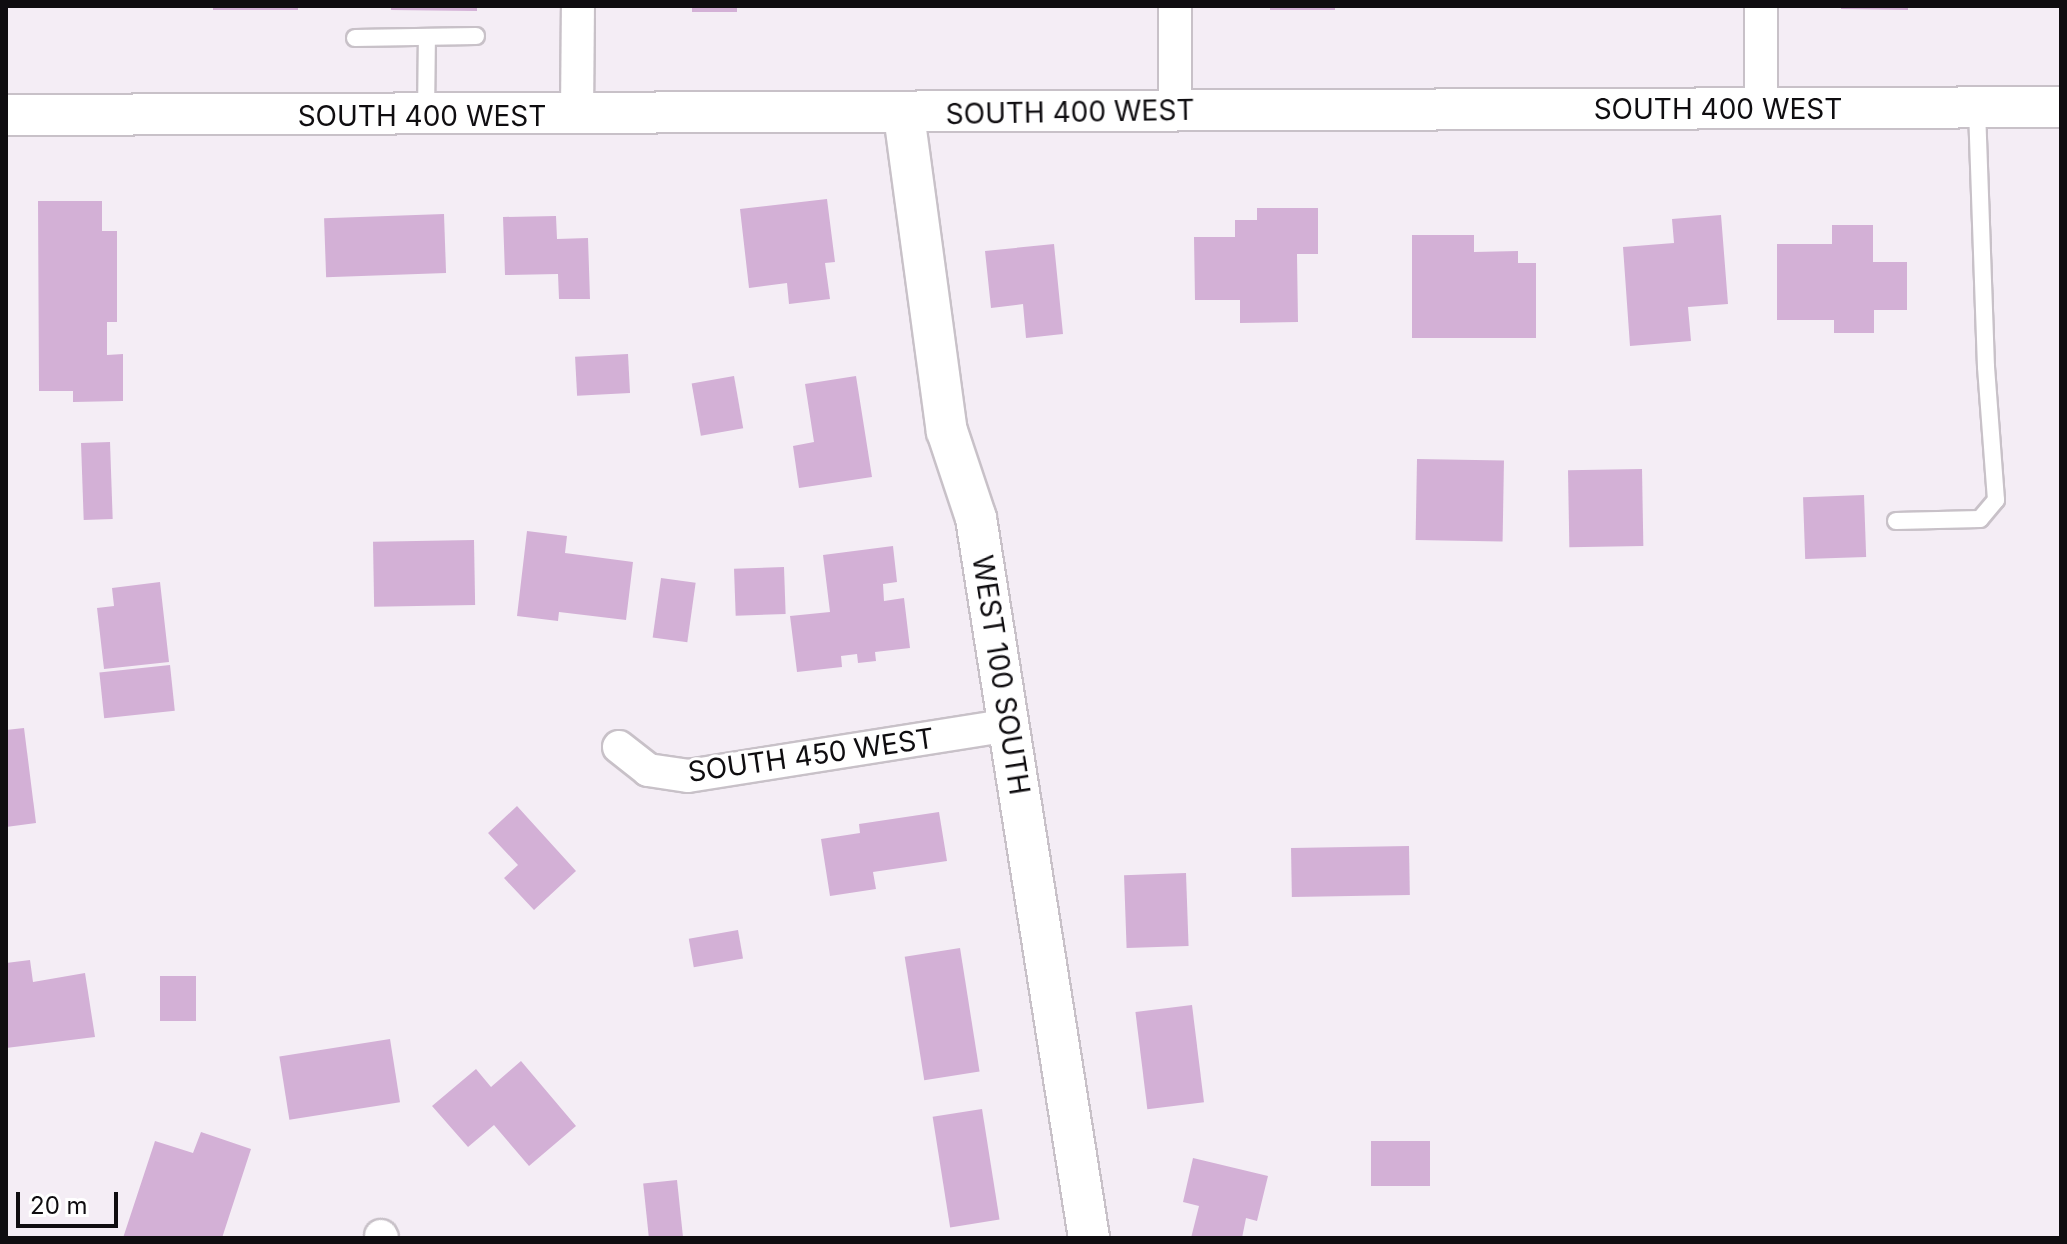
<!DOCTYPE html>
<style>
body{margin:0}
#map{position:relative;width:2067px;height:1244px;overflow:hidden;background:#f4edf5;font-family:Inter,sans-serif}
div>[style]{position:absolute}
.building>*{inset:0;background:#d3b0d6;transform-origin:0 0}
.roads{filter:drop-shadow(2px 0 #c8c1c8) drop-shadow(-2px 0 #c8c1c8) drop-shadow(0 2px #c8c1c8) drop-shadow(0 -2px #c8c1c8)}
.service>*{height:16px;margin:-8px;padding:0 8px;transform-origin:8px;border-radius:8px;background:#fff}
.minor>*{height:32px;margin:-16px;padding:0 16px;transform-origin:16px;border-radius:16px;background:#fff}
.tertiary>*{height:40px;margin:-20px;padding:0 20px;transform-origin:20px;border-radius:20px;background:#fff}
span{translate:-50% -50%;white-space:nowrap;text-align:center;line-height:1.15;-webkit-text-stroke:6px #fff;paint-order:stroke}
.street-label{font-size:28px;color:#0f0d10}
.frame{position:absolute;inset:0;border:8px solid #0f0d10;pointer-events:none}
.scale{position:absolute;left:16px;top:1192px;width:102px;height:36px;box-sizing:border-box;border:4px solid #0f0d10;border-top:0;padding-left:10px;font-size:24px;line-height:28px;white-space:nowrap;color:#0f0d10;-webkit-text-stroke:6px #fff;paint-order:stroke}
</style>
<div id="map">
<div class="building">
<div style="left:213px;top:6px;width:85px;height:4px"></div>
<div style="clip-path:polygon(391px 6px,477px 6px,477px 11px,391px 10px)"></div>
<div style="left:692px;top:6px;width:45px;height:6px"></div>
<div style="left:1270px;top:6px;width:65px;height:4px"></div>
<div style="clip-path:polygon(1841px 6px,1908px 6px,1908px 10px,1841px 9px)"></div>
<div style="clip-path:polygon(827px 199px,835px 262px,825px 263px,830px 299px,789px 304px,787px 283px,749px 288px,740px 209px)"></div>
<div style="clip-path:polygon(38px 201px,102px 201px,102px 231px,117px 231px,117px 322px,107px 322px,107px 355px,123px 354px,123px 401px,73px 402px,73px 391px,39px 391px)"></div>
<div style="clip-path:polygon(1257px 208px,1318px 208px,1318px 254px,1297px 254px,1298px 322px,1240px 323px,1240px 300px,1195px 300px,1194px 237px,1235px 237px,1235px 220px,1257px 220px)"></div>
<div style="left:444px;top:214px;width:59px;height:120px;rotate:88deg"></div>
<div style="clip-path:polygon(1721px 215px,1728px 304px,1688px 307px,1691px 341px,1630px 346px,1623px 247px,1674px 243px,1672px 219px)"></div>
<div style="clip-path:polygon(556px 216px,557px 239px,588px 238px,590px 299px,559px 299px,558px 274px,505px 275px,503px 217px)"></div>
<div style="clip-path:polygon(1832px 225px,1873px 225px,1873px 262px,1907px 262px,1907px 310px,1874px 310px,1874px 333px,1834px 333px,1834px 320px,1777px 320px,1777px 244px,1832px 244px)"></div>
<div style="clip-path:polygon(1412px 235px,1474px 235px,1474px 252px,1518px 251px,1518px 263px,1536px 263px,1536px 338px,1412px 338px)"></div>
<div style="clip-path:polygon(1054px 244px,1063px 334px,1026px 338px,1023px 304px,991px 308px,985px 251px)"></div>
<div style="left:628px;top:354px;width:39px;height:53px;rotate:87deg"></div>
<div style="left:734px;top:376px;width:53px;height:43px;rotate:80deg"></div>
<div style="clip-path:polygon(856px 376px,872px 477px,799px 488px,793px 446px,814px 442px,805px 384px)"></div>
<div style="left:110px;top:442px;width:77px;height:29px;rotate:88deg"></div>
<div style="left:1417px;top:459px;width:87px;height:81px;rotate:1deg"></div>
<div style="left:1642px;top:469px;width:77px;height:74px;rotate:89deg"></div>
<div style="left:1864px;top:495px;width:62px;height:61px;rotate:88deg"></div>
<div style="clip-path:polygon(527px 531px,567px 536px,565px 553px,633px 562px,626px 620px,559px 612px,558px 621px,517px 616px)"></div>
<div style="left:474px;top:540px;width:65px;height:101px;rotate:89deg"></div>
<div style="clip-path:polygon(893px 546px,897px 582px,883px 584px,884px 601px,904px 598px,910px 648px,875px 652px,876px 661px,858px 663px,857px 654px,841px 656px,842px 667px,797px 672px,790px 616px,830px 612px,823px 555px)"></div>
<div style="left:784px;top:567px;width:47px;height:50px;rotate:88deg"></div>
<div style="left:661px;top:578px;width:35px;height:60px;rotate:8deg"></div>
<div style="clip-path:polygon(160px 582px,169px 662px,104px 669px,97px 608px,114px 606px,112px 588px)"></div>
<div style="left:170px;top:665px;width:46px;height:71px;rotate:84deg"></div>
<div style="clip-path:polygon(24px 728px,36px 823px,6px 827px,6px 730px)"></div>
<div style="clip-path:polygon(517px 806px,576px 871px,534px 910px,504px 878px,518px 865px,488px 833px)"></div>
<div style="clip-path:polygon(939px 812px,947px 861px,873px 872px,876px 889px,830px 896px,821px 839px,860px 833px,859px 824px)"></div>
<div style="left:1409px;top:846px;width:49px;height:118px;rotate:89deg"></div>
<div style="left:1186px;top:873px;width:73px;height:62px;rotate:88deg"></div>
<div style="left:738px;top:930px;width:29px;height:50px;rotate:80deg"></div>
<div style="left:960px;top:948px;width:125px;height:56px;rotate:81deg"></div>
<div style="clip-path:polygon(30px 960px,33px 982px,85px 973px,95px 1037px,6px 1048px,6px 963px)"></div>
<div style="left:160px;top:976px;width:36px;height:45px"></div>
<div style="left:1192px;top:1005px;width:98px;height:57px;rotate:83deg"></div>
<div style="left:390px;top:1039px;width:64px;height:112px;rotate:81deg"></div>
<div style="clip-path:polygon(521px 1061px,576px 1126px,529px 1166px,494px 1125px,468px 1147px,432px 1106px,476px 1069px,491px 1087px)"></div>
<div style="left:982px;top:1109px;width:112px;height:50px;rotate:81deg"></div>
<div style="clip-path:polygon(201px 1132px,251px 1149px,222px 1238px,123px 1238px,155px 1141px,193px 1153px)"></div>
<div style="left:1430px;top:1141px;width:45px;height:59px;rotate:90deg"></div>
<div style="clip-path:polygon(1193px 1158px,1268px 1176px,1257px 1221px,1246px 1218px,1242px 1238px,1191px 1238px,1199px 1206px,1183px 1202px)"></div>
<div style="left:677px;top:1180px;width:58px;height:34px;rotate:84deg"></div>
</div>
<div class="roads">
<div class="service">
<div style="left:355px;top:38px;width:121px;rotate:-0.9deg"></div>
<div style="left:426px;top:114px;width:77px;rotate:-89.3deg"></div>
<div style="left:1896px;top:521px;width:84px;rotate:-1.4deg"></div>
<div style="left:1980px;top:519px;width:25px;rotate:-50deg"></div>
<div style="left:1996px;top:500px;width:133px;rotate:-94.3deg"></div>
<div style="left:1986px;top:367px;width:259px;rotate:-92deg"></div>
</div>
<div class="minor">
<div style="left:1175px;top:6px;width:105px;rotate:90deg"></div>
<div style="left:1761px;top:109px;width:103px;rotate:-90deg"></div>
<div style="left:577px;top:115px;width:109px;rotate:-89.5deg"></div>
<div style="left:619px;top:747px;width:37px;rotate:38deg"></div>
<div style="left:648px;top:770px;width:40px;rotate:8.5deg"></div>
<div style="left:688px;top:776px;width:326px;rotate:-9deg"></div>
<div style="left:381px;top:1236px;width:2px;rotate:63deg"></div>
</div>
<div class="tertiary">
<div style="left:6px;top:115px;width:2055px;rotate:-0.22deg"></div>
<div style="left:904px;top:115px;width:319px;rotate:82.3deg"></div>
<div style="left:947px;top:431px;width:92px;rotate:71.6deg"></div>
<div style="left:976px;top:518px;width:729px;rotate:81.08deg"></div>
</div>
</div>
<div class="street-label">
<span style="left:1718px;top:109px">SOUTH 400 WEST</span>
<span style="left:1070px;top:112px;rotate:-1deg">SOUTH 400 WEST</span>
<span style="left:422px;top:116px">SOUTH 400 WEST</span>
<span style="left:1001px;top:675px;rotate:81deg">WEST 100 SOUTH</span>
<span style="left:811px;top:755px;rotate:-8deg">SOUTH 450 WEST</span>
</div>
<div class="frame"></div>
<div class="scale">20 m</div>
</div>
